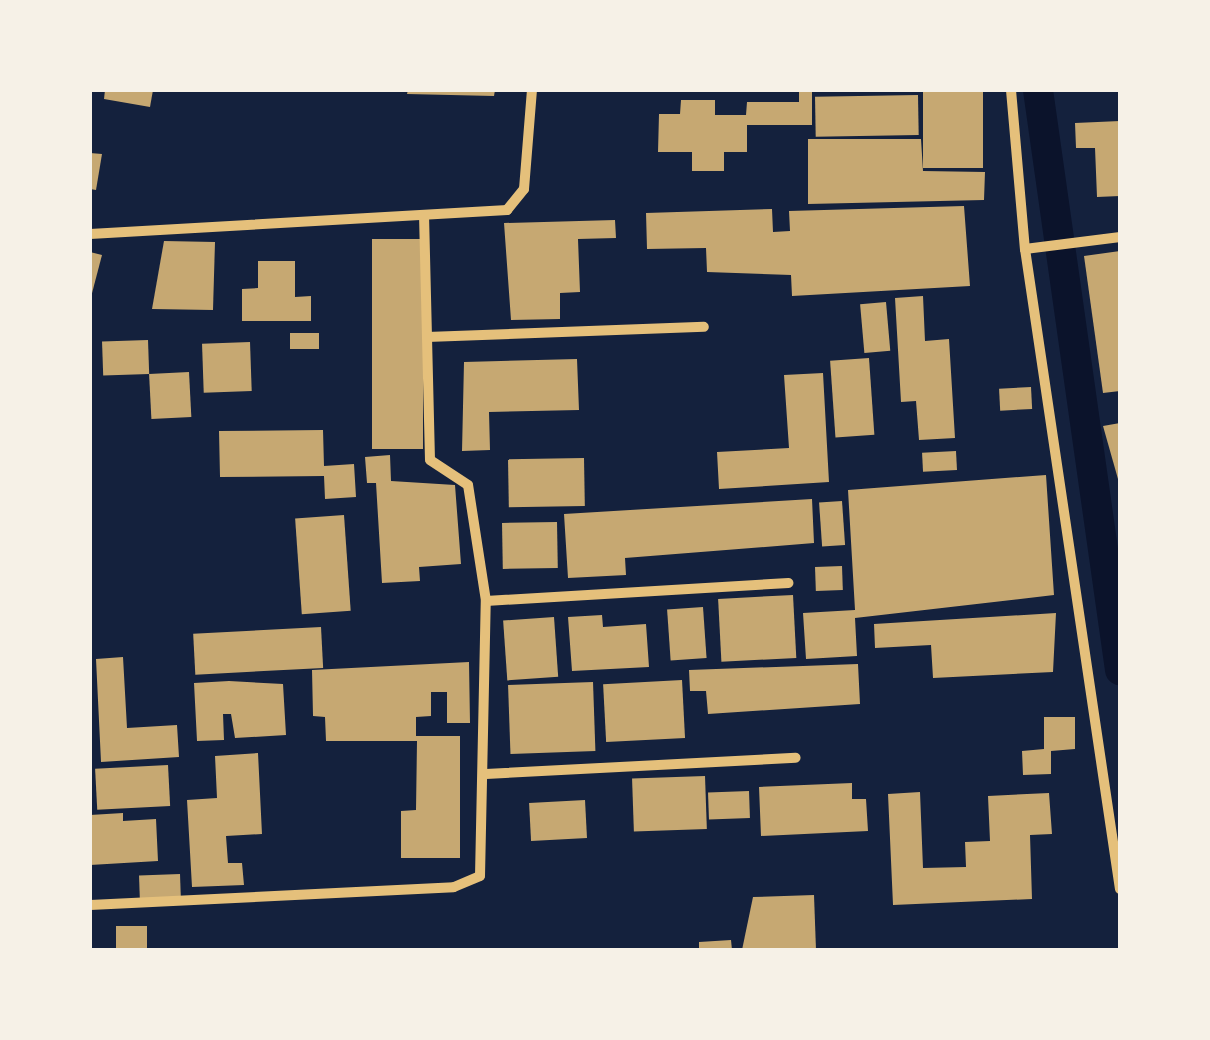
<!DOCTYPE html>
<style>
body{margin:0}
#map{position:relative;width:1210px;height:1040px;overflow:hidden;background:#14213d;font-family:Cabin,sans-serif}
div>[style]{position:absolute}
.canal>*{height:30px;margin:-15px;padding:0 15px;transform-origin:15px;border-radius:15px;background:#0b132b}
.building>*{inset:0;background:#c6a872;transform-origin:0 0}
.minor>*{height:10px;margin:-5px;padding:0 5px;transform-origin:5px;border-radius:5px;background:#e5c07b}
span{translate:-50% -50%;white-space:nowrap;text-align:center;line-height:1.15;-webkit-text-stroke:10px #f6f1e7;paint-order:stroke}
.frame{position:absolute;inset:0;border:92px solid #f6f1e7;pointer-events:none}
</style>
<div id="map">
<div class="canal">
<div style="left:1038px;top:90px;width:586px;rotate:81.95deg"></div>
</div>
<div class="building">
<div style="clip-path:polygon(105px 90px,153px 90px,150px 107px,104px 99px)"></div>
<div style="clip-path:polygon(408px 90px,495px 90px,494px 96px,407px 94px)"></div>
<div style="clip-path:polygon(799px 90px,812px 90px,812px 125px,747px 125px,747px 152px,724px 152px,724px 171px,692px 171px,692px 152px,658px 152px,659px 114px,680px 114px,681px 100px,715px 100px,715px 115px,746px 115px,747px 102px,799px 102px)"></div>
<div style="left:923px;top:90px;width:60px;height:78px"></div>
<div style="left:918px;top:95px;width:40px;height:103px;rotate:89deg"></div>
<div style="clip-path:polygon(1120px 121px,1120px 196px,1097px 197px,1095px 148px,1076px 148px,1075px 123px)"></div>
<div style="clip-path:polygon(808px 139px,921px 139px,923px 171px,985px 172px,984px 200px,808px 204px)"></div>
<div style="clip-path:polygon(90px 153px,102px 154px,96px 190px,90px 189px)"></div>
<div style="clip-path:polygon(964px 206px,970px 286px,792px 296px,791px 275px,707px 272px,706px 248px,647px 249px,646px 213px,772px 209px,773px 232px,790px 231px,789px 211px)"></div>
<div style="clip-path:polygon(615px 220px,616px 238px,578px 239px,580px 292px,560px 293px,560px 319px,511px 320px,504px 223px)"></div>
<div style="left:372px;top:239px;width:51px;height:210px"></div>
<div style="clip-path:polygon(164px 241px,215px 242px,213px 310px,152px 309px)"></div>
<div style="clip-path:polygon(1120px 251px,1120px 391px,1103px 393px,1084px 256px)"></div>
<div style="clip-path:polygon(90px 252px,102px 255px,91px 297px,90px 297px)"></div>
<div style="clip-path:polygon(258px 261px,295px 261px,295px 297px,311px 296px,311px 321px,242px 321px,242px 289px,258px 288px)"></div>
<div style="clip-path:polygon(923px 296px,925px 341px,949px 339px,955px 438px,919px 440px,916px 401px,901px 402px,895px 298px)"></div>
<div style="left:886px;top:302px;width:49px;height:26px;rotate:85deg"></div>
<div style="left:319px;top:333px;width:16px;height:29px;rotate:90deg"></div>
<div style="left:148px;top:340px;width:34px;height:46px;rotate:88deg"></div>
<div style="left:250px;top:342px;width:49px;height:48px;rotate:88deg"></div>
<div style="left:869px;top:358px;width:77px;height:39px;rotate:86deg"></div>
<div style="clip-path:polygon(577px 359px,579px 410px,489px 412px,490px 450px,462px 451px,464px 362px)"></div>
<div style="left:189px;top:372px;width:45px;height:40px;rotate:87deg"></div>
<div style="clip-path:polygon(823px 373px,829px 482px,719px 489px,717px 452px,789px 448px,784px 375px)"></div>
<div style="left:1031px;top:387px;width:22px;height:32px;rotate:87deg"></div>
<div style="clip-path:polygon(1120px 423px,1120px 479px,1118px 479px,1103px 426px)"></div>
<div style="clip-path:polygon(323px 430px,324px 466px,354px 464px,356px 497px,325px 499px,324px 476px,220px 477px,219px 431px)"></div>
<div style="left:956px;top:451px;width:19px;height:34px;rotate:87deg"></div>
<div style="clip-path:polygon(390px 455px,391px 481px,455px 485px,461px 564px,419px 567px,420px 581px,382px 583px,376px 483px,367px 483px,365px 457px)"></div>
<div style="left:584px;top:458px;width:48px;height:76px;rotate:89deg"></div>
<div style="clip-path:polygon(1046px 475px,1054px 595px,855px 618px,857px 656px,806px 659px,803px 613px,855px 610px,848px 490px)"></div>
<div style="clip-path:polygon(812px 499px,814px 543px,625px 558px,626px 575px,568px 578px,564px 514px)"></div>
<div style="left:842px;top:501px;width:44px;height:23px;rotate:86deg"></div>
<div style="left:344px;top:515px;width:96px;height:49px;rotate:86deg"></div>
<div style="left:557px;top:522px;width:46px;height:55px;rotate:89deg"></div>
<div style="left:842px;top:566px;width:24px;height:27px;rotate:88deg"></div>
<div style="left:793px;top:595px;width:63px;height:75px;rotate:87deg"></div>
<div style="left:703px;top:607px;width:51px;height:36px;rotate:86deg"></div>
<div style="clip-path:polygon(1056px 613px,1053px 672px,933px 678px,931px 645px,875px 648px,874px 624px)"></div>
<div style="clip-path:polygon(602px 615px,603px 627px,646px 624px,649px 667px,572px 671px,568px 617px)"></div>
<div style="left:554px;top:617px;width:60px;height:51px;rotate:86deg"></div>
<div style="left:321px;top:627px;width:41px;height:128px;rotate:87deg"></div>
<div style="clip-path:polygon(123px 657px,127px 728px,177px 725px,179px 757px,101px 762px,96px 659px)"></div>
<div style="clip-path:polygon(469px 662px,470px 723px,447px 723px,447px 692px,431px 692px,431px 716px,416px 717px,416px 736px,460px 736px,460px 858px,401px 858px,401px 811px,416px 810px,417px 741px,326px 741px,325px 717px,313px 716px,312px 670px)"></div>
<div style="clip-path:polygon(858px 664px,860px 704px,708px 714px,706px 691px,690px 691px,689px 670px)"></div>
<div style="left:682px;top:680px;width:58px;height:79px;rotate:87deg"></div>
<div style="clip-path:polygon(229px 681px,283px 684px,286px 735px,235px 738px,231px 714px,223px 714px,224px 740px,197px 741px,194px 683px)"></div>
<div style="left:593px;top:682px;width:69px;height:85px;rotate:88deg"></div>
<div style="clip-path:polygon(1044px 717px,1075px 717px,1075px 749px,1051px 751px,1051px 774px,1023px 775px,1022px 751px,1044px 749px)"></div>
<div style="clip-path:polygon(258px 753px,262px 834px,226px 836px,228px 863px,242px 863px,244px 885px,192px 887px,187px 800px,217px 798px,215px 756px)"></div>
<div style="left:168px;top:765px;width:41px;height:73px;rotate:87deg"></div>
<div style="left:705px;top:776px;width:53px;height:73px;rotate:88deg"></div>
<div style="clip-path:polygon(852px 783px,852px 799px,866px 799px,868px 831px,761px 836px,759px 787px)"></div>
<div style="left:749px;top:791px;width:27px;height:41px;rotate:88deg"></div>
<div style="clip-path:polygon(920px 792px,923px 868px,966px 867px,965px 842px,990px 841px,988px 796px,1049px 793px,1052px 834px,1030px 835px,1032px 899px,893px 905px,888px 794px)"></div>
<div style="left:585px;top:800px;width:38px;height:56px;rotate:87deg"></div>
<div style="clip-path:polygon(123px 813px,123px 821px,156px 819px,158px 861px,90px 865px,90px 815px)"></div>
<div style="left:180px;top:874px;width:23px;height:41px;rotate:88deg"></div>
<div style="clip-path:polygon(814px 895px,816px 950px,742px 950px,753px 897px)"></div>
<div style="left:147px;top:926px;width:24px;height:31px;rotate:90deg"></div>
<div style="clip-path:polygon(731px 940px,732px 950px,699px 950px,699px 942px)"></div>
</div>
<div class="minor">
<div style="left:1011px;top:90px;width:160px;rotate:85deg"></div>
<div style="left:1025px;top:249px;width:647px;rotate:81.56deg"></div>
<div style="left:90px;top:234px;width:418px;rotate:-3.3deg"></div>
<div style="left:507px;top:210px;width:27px;rotate:-51deg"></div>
<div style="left:524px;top:189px;width:99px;rotate:-85.4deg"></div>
<div style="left:1025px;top:249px;width:96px;rotate:-7.2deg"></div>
<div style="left:427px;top:337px;width:277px;rotate:-2.1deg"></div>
<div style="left:486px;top:601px;width:303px;rotate:-3.4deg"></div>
<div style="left:486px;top:774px;width:310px;rotate:-3deg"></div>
<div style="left:90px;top:905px;width:364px;rotate:-2.8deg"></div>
<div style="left:454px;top:887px;width:28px;rotate:-23deg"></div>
<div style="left:480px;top:876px;width:275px;rotate:-88.8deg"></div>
<div style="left:486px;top:601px;width:117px;rotate:-98.8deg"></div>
<div style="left:468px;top:485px;width:45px;rotate:-146.7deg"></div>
<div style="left:430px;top:460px;width:245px;rotate:-91.4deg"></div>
</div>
<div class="frame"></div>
</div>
